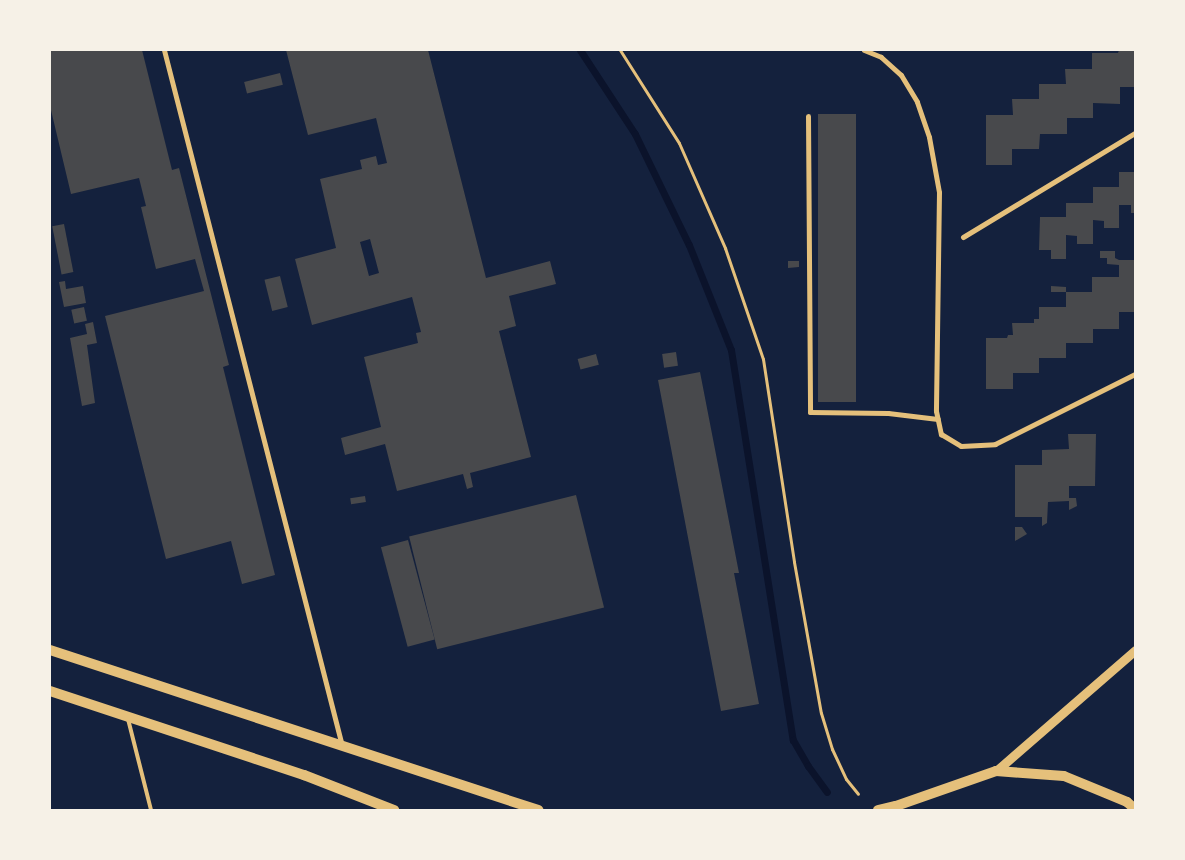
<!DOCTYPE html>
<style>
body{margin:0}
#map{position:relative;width:1185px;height:860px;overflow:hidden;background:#14213d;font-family:"Asap Condensed",sans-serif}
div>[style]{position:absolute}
.stream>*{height:7px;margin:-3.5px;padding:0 3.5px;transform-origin:3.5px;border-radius:3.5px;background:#0b132b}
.building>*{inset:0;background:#48494c;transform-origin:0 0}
.path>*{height:3px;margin:-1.5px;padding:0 1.5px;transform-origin:1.5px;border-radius:1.5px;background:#e5c07b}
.service>*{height:4px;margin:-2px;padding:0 2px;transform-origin:2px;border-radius:2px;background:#e5c07b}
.minor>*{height:5px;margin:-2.5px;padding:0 2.5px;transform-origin:2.5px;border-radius:2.5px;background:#e5c07b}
.tertiary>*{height:9px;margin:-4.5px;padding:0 4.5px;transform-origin:4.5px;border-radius:4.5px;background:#e5c07b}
.secondary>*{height:10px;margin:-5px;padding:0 5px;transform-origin:5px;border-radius:5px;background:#e5c07b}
span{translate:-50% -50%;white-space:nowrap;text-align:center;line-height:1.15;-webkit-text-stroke:4px #f6f1e7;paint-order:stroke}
.frame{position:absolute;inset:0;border:51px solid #f6f1e7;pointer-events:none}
</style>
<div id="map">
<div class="stream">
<div style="left:580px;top:50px;width:100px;rotate:56.8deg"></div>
<div style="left:635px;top:134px;width:123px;rotate:64.1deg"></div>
<div style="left:689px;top:245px;width:113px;rotate:68.2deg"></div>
<div style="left:731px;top:350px;width:395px;rotate:81deg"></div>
<div style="left:793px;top:740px;width:30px;rotate:60deg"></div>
<div style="left:808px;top:766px;width:32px;rotate:54deg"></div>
</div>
<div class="building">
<div style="clip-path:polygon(50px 50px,142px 50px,172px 170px,179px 168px,229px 365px,223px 367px,275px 575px,242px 584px,231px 541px,166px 559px,105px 316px,204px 291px,195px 259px,156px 269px,141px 207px,146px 206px,139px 178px,71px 194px,50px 106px)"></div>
<div style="clip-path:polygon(evenodd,286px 50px,428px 50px,486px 278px,550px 261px,556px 284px,509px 296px,516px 326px,499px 331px,531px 457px,470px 473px,473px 487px,467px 489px,463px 474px,397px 491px,385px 444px,345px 455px,341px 438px,381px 427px,364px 357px,418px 343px,416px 333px,421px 332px,412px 297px,312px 325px,295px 259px,336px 248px,320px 179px,362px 169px,360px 160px,376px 156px,378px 165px,387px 163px,376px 118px,308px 135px,286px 50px,370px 239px,379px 273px,369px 276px,360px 242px,370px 239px)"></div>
<div style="clip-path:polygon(1119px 50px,1135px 50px,1135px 87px,1120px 87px,1120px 104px,1093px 103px,1093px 118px,1067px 118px,1067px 134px,1040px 134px,1039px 149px,1012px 149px,1012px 165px,986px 165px,986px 115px,1013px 115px,1012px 99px,1039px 99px,1039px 84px,1066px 84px,1065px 69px,1092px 69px,1092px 53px,1118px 53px)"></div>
<div style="left:280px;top:73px;width:12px;height:37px;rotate:76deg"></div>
<div style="left:818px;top:114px;width:38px;height:288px"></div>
<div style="clip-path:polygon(1119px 172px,1135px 172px,1135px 213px,1131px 213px,1131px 205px,1119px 205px,1119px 228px,1104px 228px,1104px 221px,1093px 220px,1093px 244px,1077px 244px,1077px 236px,1066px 235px,1066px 259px,1051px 259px,1051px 250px,1039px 250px,1040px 217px,1066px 217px,1066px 203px,1093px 203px,1093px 187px,1119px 187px)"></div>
<div style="left:64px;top:224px;width:49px;height:12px;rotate:79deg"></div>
<div style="clip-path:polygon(1100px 251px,1115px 251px,1115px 258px,1119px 260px,1135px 260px,1135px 312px,1119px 312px,1119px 329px,1093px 329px,1093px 343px,1066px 343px,1066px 358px,1039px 358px,1039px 373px,1013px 373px,1013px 389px,986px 389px,986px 338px,1007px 338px,1008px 335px,1013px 335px,1012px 323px,1034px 323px,1034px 319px,1039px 319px,1039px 307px,1066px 307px,1066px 292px,1092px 292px,1092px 277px,1119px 277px,1119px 265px,1107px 264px,1107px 258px,1100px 258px)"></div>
<div style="clip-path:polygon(788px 261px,799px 261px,799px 267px,788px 268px)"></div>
<div style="left:280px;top:276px;width:32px;height:16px;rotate:76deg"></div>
<div style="clip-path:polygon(65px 281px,66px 289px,83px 286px,86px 303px,64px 307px,59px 282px)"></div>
<div style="clip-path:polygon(1051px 286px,1066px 287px,1066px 292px,1051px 292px)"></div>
<div style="left:84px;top:307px;width:14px;height:13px;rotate:78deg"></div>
<div style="clip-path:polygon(93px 322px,97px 343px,87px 345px,95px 403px,82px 406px,70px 338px,87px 334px,85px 324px)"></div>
<div style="left:676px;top:352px;width:14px;height:14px;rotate:82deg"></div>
<div style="left:596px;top:354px;width:11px;height:19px;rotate:75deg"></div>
<div style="clip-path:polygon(700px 372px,739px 573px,734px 573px,759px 704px,721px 711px,658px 380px)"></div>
<div style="clip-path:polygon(1068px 434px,1096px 434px,1095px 486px,1069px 486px,1069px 498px,1076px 498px,1077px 506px,1069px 510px,1069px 501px,1048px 502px,1047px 523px,1042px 526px,1042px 517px,1015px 517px,1015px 465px,1042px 465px,1042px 450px,1069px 449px)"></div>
<div style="left:576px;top:495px;width:116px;height:172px;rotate:76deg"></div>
<div style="left:365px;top:496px;width:6px;height:15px;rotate:81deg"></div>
<div style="clip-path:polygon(1015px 527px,1022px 527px,1027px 534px,1015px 541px)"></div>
<div style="left:408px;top:540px;width:103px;height:28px;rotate:75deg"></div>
</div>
<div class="path">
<div style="left:620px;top:50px;width:110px;rotate:57.6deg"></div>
<div style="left:679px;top:143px;width:115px;rotate:66.3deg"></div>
<div style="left:725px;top:248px;width:117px;rotate:71.1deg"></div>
<div style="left:763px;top:359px;width:205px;rotate:81.3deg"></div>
<div style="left:794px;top:562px;width:153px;rotate:79.9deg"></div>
<div style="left:821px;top:713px;width:38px;rotate:73deg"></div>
<div style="left:832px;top:749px;width:33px;rotate:65deg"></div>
<div style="left:846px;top:779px;width:19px;rotate:51deg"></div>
</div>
<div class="service">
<div style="left:128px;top:719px;width:94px;rotate:75.8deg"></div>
</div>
<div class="minor">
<div style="left:164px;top:50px;width:718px;rotate:75.65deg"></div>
<div style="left:864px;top:50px;width:18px;rotate:22deg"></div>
<div style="left:881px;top:57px;width:27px;rotate:42deg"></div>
<div style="left:901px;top:75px;width:31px;rotate:59deg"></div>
<div style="left:917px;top:102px;width:37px;rotate:71deg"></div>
<div style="left:929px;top:137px;width:56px;rotate:79.7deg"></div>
<div style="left:939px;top:192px;width:219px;rotate:90.8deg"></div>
<div style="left:936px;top:411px;width:24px;rotate:78deg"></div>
<div style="left:941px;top:434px;width:23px;rotate:31deg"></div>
<div style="left:961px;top:446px;width:34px;rotate:-3deg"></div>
<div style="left:995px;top:444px;width:157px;rotate:-26.6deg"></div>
<div style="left:808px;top:116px;width:296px;rotate:89.6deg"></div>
<div style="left:810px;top:412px;width:78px;rotate:0.7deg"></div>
<div style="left:888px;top:413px;width:50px;rotate:6.8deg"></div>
<div style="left:963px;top:237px;width:201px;rotate:-31.2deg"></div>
</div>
<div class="tertiary">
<div style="left:996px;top:771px;width:184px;rotate:-41deg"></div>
</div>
<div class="secondary">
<div style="left:50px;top:650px;width:514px;rotate:18.15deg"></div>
<div style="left:50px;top:691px;width:268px;rotate:18.3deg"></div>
<div style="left:304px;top:775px;width:97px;rotate:21.3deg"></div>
<div style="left:878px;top:810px;width:18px;rotate:-13deg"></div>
<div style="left:896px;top:806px;width:106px;rotate:-19.3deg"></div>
<div style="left:996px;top:771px;width:68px;rotate:4.2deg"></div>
<div style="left:1064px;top:776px;width:68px;rotate:22.4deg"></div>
<div style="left:1127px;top:802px;width:11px;rotate:41deg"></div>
</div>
<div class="frame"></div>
</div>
